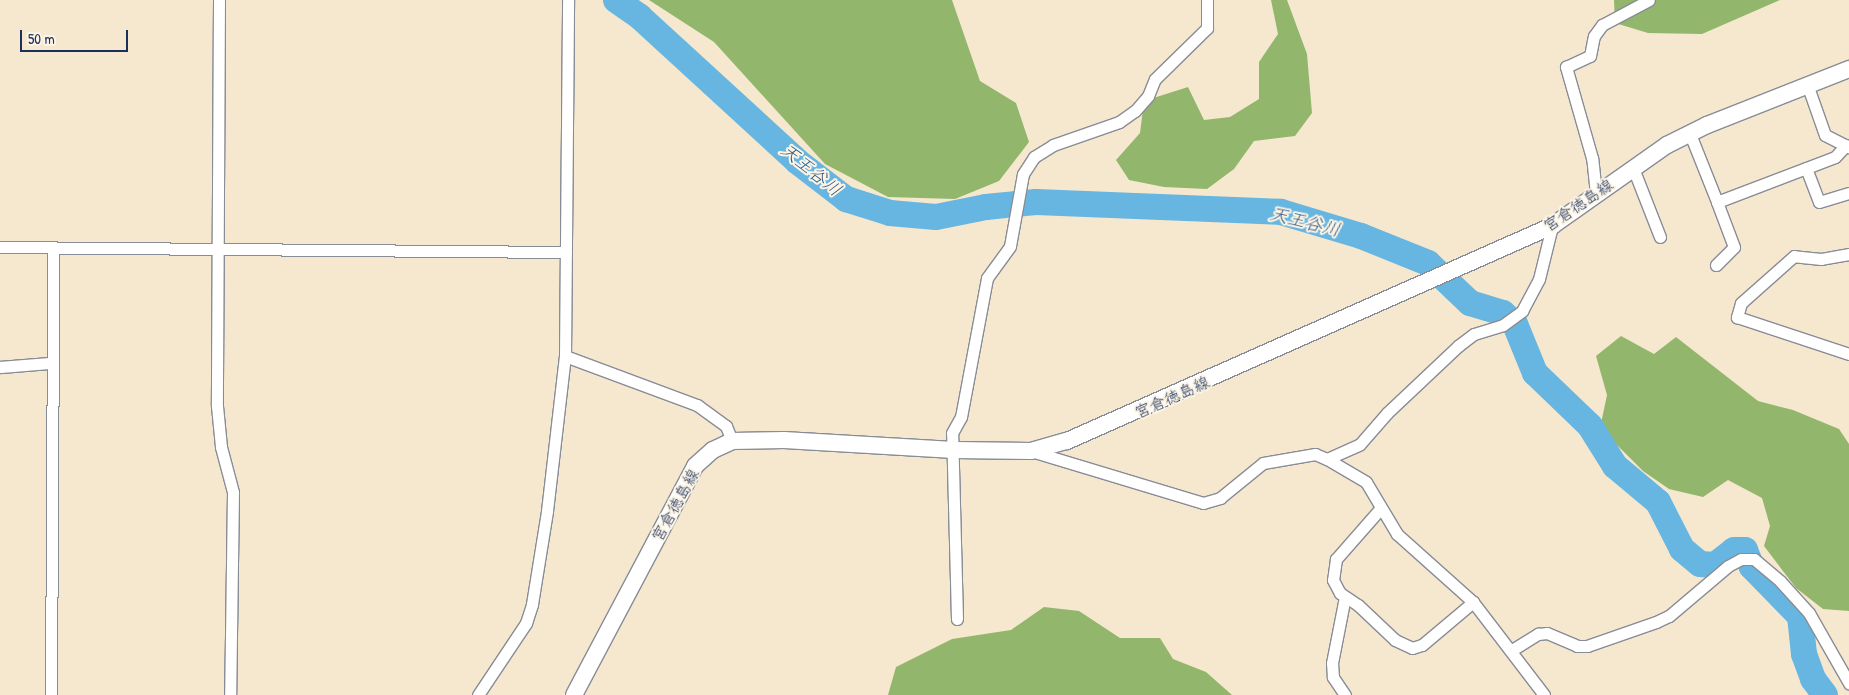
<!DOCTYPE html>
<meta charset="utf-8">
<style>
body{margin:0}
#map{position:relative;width:1849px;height:695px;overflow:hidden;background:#f5e8ce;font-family:"Patrick Hand","Klee One",sans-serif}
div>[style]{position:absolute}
.forest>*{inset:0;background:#92b66c}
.river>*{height:26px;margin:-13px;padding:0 13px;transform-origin:13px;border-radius:13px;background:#67b6e2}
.roads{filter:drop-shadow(1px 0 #888c96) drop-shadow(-1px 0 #888c96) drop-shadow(0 1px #888c96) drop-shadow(0 -1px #888c96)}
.street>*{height:11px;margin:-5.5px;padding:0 5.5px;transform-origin:5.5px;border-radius:5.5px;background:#fff}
.secondary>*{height:16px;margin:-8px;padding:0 8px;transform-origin:8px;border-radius:8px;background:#fff}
span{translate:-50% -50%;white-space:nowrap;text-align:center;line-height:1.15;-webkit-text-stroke:4px #fcf5e5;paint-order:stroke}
.street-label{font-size:16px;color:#1b2f5e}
.water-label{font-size:18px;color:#325886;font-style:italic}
.scale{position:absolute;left:20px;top:30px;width:108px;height:22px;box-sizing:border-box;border:2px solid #1b2f5e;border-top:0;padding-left:6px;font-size:15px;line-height:18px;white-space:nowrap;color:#1b2f5e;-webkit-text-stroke:4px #fcf5e5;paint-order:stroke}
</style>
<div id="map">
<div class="forest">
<div style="clip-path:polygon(649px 0,952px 0,980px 81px,1016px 103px,1029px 142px,999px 181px,955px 199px,888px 197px,825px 164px,714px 42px)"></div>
<div style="clip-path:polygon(1271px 0,1287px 0,1307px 54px,1312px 113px,1295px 136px,1254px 141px,1234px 169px,1207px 189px,1164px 187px,1129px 180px,1116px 160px,1140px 133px,1144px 101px,1188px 87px,1204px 120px,1230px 117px,1259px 99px,1259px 62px,1278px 34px)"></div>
<div style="clip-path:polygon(1614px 0,1780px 0,1702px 34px,1648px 33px,1615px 23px)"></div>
<div style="clip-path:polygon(1621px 336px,1654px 354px,1676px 337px,1758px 401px,1793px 410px,1839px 429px,1849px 444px,1849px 611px,1823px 609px,1796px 588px,1764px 546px,1770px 526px,1762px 498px,1728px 480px,1703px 497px,1669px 489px,1643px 471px,1600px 428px,1607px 395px,1596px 356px)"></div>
<div style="clip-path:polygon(1044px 607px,1079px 611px,1120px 638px,1160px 638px,1173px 659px,1206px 672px,1232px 695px,888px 695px,896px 667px,952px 639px,1011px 630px)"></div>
</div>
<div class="river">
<div style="left:616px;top:0;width:29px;rotate:35deg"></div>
<div style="left:640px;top:17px;width:214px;rotate:42.5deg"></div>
<div style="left:798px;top:162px;width:61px;rotate:37.6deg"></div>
<div style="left:846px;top:199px;width:46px;rotate:17.7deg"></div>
<div style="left:890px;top:213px;width:46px;rotate:5deg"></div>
<div style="left:936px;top:217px;width:51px;rotate:-11.3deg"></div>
<div style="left:986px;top:207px;width:50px;rotate:-5.7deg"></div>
<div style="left:1036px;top:202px;width:245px;rotate:2.3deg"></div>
<div style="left:1281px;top:212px;width:84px;rotate:16.7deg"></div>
<div style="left:1361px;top:236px;width:72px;rotate:21.9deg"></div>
<div style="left:1428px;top:263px;width:58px;rotate:43.6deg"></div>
<div style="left:1470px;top:303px;width:34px;rotate:17deg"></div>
<div style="left:1503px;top:313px;width:16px;rotate:43deg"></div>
<div style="left:1515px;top:324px;width:53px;rotate:67.8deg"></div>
<div style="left:1535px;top:373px;width:76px;rotate:43.9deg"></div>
<div style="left:1590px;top:426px;width:47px;rotate:58deg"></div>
<div style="left:1615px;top:466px;width:56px;rotate:39.9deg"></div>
<div style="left:1658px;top:502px;width:53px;rotate:62.9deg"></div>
<div style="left:1682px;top:549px;width:23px;rotate:40deg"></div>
<div style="left:1700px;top:564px;width:15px;rotate:4deg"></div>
<div style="left:1715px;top:565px;width:24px;rotate:-38deg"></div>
<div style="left:1734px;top:550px;width:11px"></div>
<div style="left:1745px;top:550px;width:18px;rotate:68deg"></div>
<div style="left:1752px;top:567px;width:69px;rotate:45.6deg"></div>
<div style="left:1800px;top:616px;width:38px;rotate:84deg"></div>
<div style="left:1804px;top:654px;width:27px;rotate:70deg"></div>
<div style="left:1813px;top:679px;width:20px;rotate:53deg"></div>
</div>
<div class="roads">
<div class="street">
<div style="left:219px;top:0;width:406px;rotate:90.3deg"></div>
<div style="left:217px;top:406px;width:41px;rotate:84.4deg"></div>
<div style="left:221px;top:447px;width:47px;rotate:75.1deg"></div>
<div style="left:233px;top:492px;width:203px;rotate:90.8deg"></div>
<div style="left:1807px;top:84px;width:54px;rotate:70.6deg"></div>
<div style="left:1825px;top:135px;width:27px;rotate:27deg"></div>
<div style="left:1690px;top:134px;width:73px;rotate:68.3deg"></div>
<div style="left:1717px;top:202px;width:126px;rotate:-20.9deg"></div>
<div style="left:1835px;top:157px;width:16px;rotate:-47deg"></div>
<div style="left:1633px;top:168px;width:74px;rotate:68.6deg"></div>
<div style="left:1806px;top:168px;width:36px;rotate:69deg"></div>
<div style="left:1819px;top:202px;width:31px;rotate:-17deg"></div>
<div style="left:1596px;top:194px;width:36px;rotate:-96deg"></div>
<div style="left:1592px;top:158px;width:95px;rotate:-105.9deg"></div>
<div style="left:1566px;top:67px;width:26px;rotate:-25deg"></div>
<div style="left:1590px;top:56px;width:20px;rotate:-79deg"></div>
<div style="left:1594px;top:36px;width:14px;rotate:-54deg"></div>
<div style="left:1602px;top:25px;width:53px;rotate:-28deg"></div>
<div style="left:0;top:247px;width:566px;rotate:0.51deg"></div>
<div style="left:1849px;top:254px;width:28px;rotate:170deg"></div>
<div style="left:1821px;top:259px;width:27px;rotate:-174deg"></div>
<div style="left:1794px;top:256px;width:71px;rotate:138.4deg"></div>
<div style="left:1741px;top:303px;width:15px;rotate:106deg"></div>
<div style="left:1737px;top:317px;width:118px;rotate:18.3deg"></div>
<div style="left:1716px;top:265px;width:25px;rotate:-45deg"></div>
<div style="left:1734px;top:247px;width:48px;rotate:-110.7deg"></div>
<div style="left:565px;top:356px;width:141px;rotate:20.4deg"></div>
<div style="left:697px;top:405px;width:36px;rotate:36deg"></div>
<div style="left:726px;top:426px;width:16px;rotate:68deg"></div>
<div style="left:0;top:367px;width:50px;rotate:-4.6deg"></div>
<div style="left:1031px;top:451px;width:180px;rotate:16.8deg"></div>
<div style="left:1203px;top:503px;width:18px;rotate:-16deg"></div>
<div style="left:1220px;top:498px;width:55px;rotate:-39.1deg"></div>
<div style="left:1263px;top:463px;width:53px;rotate:-9.8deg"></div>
<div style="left:1315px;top:454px;width:13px;rotate:23deg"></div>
<div style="left:1327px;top:459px;width:45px;rotate:30.5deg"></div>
<div style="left:1366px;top:482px;width:61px;rotate:59.2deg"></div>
<div style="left:1397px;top:534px;width:102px;rotate:41.8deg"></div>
<div style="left:1473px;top:602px;width:117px;rotate:52.6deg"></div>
<div style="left:1327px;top:459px;width:36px;rotate:-24deg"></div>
<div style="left:1360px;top:444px;width:41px;rotate:-48.9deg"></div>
<div style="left:1387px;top:413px;width:98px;rotate:-43.3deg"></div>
<div style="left:1458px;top:346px;width:20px;rotate:-37deg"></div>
<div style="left:1474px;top:334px;width:30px;rotate:-17deg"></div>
<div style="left:1503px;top:325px;width:24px;rotate:-36deg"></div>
<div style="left:1522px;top:311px;width:36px;rotate:-62deg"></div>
<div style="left:1539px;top:279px;width:55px;rotate:-76.2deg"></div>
<div style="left:1380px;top:509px;width:67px;rotate:131.3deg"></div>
<div style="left:1336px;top:559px;width:21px;rotate:98deg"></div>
<div style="left:1333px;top:580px;width:15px;rotate:62deg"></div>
<div style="left:1340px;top:593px;width:22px;rotate:34deg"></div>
<div style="left:1358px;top:605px;width:51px;rotate:43.4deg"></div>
<div style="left:1395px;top:640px;width:19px;rotate:25deg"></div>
<div style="left:1412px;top:648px;width:10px;rotate:-17deg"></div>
<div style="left:1422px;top:645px;width:67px;rotate:-40.1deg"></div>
<div style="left:957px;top:619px;width:186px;rotate:-91.5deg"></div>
<div style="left:952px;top:433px;width:18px;rotate:-61deg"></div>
<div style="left:961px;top:417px;width:141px;rotate:-79.4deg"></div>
<div style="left:987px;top:278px;width:39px;rotate:-54deg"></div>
<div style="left:1010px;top:246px;width:73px;rotate:-79.8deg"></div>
<div style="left:1023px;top:174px;width:20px;rotate:-57deg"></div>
<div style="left:1034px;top:157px;width:22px;rotate:-32deg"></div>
<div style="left:1053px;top:145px;width:70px;rotate:-19.2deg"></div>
<div style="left:1119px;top:122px;width:19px;rotate:-35deg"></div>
<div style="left:1135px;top:111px;width:20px;rotate:-49deg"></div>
<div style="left:1148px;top:96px;width:18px;rotate:-68deg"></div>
<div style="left:1155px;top:79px;width:73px;rotate:-44.4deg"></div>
<div style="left:1207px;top:28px;width:28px;rotate:-90deg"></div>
<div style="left:1512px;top:650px;width:31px;rotate:-32deg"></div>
<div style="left:1538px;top:634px;width:9px;rotate:-6deg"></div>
<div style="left:1547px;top:633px;width:33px;rotate:23deg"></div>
<div style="left:1577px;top:646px;width:10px"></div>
<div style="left:1587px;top:646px;width:73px;rotate:-19.2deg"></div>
<div style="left:1656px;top:622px;width:14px;rotate:-25deg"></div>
<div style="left:1669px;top:616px;width:77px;rotate:-40.3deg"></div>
<div style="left:1728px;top:566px;width:15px;rotate:-28deg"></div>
<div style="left:1741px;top:559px;width:13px"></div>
<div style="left:1754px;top:559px;width:34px;rotate:40deg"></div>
<div style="left:1780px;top:581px;width:43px;rotate:47.8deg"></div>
<div style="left:1809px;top:613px;width:81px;rotate:60.3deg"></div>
<div style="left:51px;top:695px;width:446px;rotate:-89.7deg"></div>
<div style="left:478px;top:695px;width:87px;rotate:-56.3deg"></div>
<div style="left:526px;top:623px;width:20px;rotate:-72deg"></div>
<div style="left:532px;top:604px;width:94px;rotate:-80.8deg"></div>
<div style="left:547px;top:511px;width:156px;rotate:-83.4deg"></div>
<div style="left:565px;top:356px;width:356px;rotate:-89.5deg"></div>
<div style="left:1345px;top:695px;width:22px;rotate:-124deg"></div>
<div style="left:1333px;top:677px;width:14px;rotate:-94deg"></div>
<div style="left:1332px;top:663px;width:67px;rotate:-78.9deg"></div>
</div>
<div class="secondary">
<div style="left:574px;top:695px;width:259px;rotate:-62.1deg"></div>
<div style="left:695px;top:466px;width:24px;rotate:-42deg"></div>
<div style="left:713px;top:450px;width:21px;rotate:-25deg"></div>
<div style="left:732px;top:441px;width:52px;rotate:-1.1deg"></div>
<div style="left:784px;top:440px;width:170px;rotate:3.4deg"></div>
<div style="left:954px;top:450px;width:77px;rotate:0.7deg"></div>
<div style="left:1031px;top:451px;width:37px;rotate:-16deg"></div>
<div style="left:1067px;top:441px;width:531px;rotate:-23.91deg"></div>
<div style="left:1552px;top:226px;width:141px;rotate:-35.2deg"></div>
<div style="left:1667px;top:145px;width:45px;rotate:-26.6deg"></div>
<div style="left:1707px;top:125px;width:153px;rotate:-21.5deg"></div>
</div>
</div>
<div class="street-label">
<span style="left:1578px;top:205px;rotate:-34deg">宮倉徳島線</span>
<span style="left:1172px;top:397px;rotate:-24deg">宮倉徳島線</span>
<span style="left:675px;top:505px;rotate:-61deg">宮倉徳島線</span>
</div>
<div class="water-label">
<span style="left:811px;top:170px;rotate:39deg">天王谷川</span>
<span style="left:1305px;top:222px;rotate:14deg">天王谷川</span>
</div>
<div class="scale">50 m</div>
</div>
